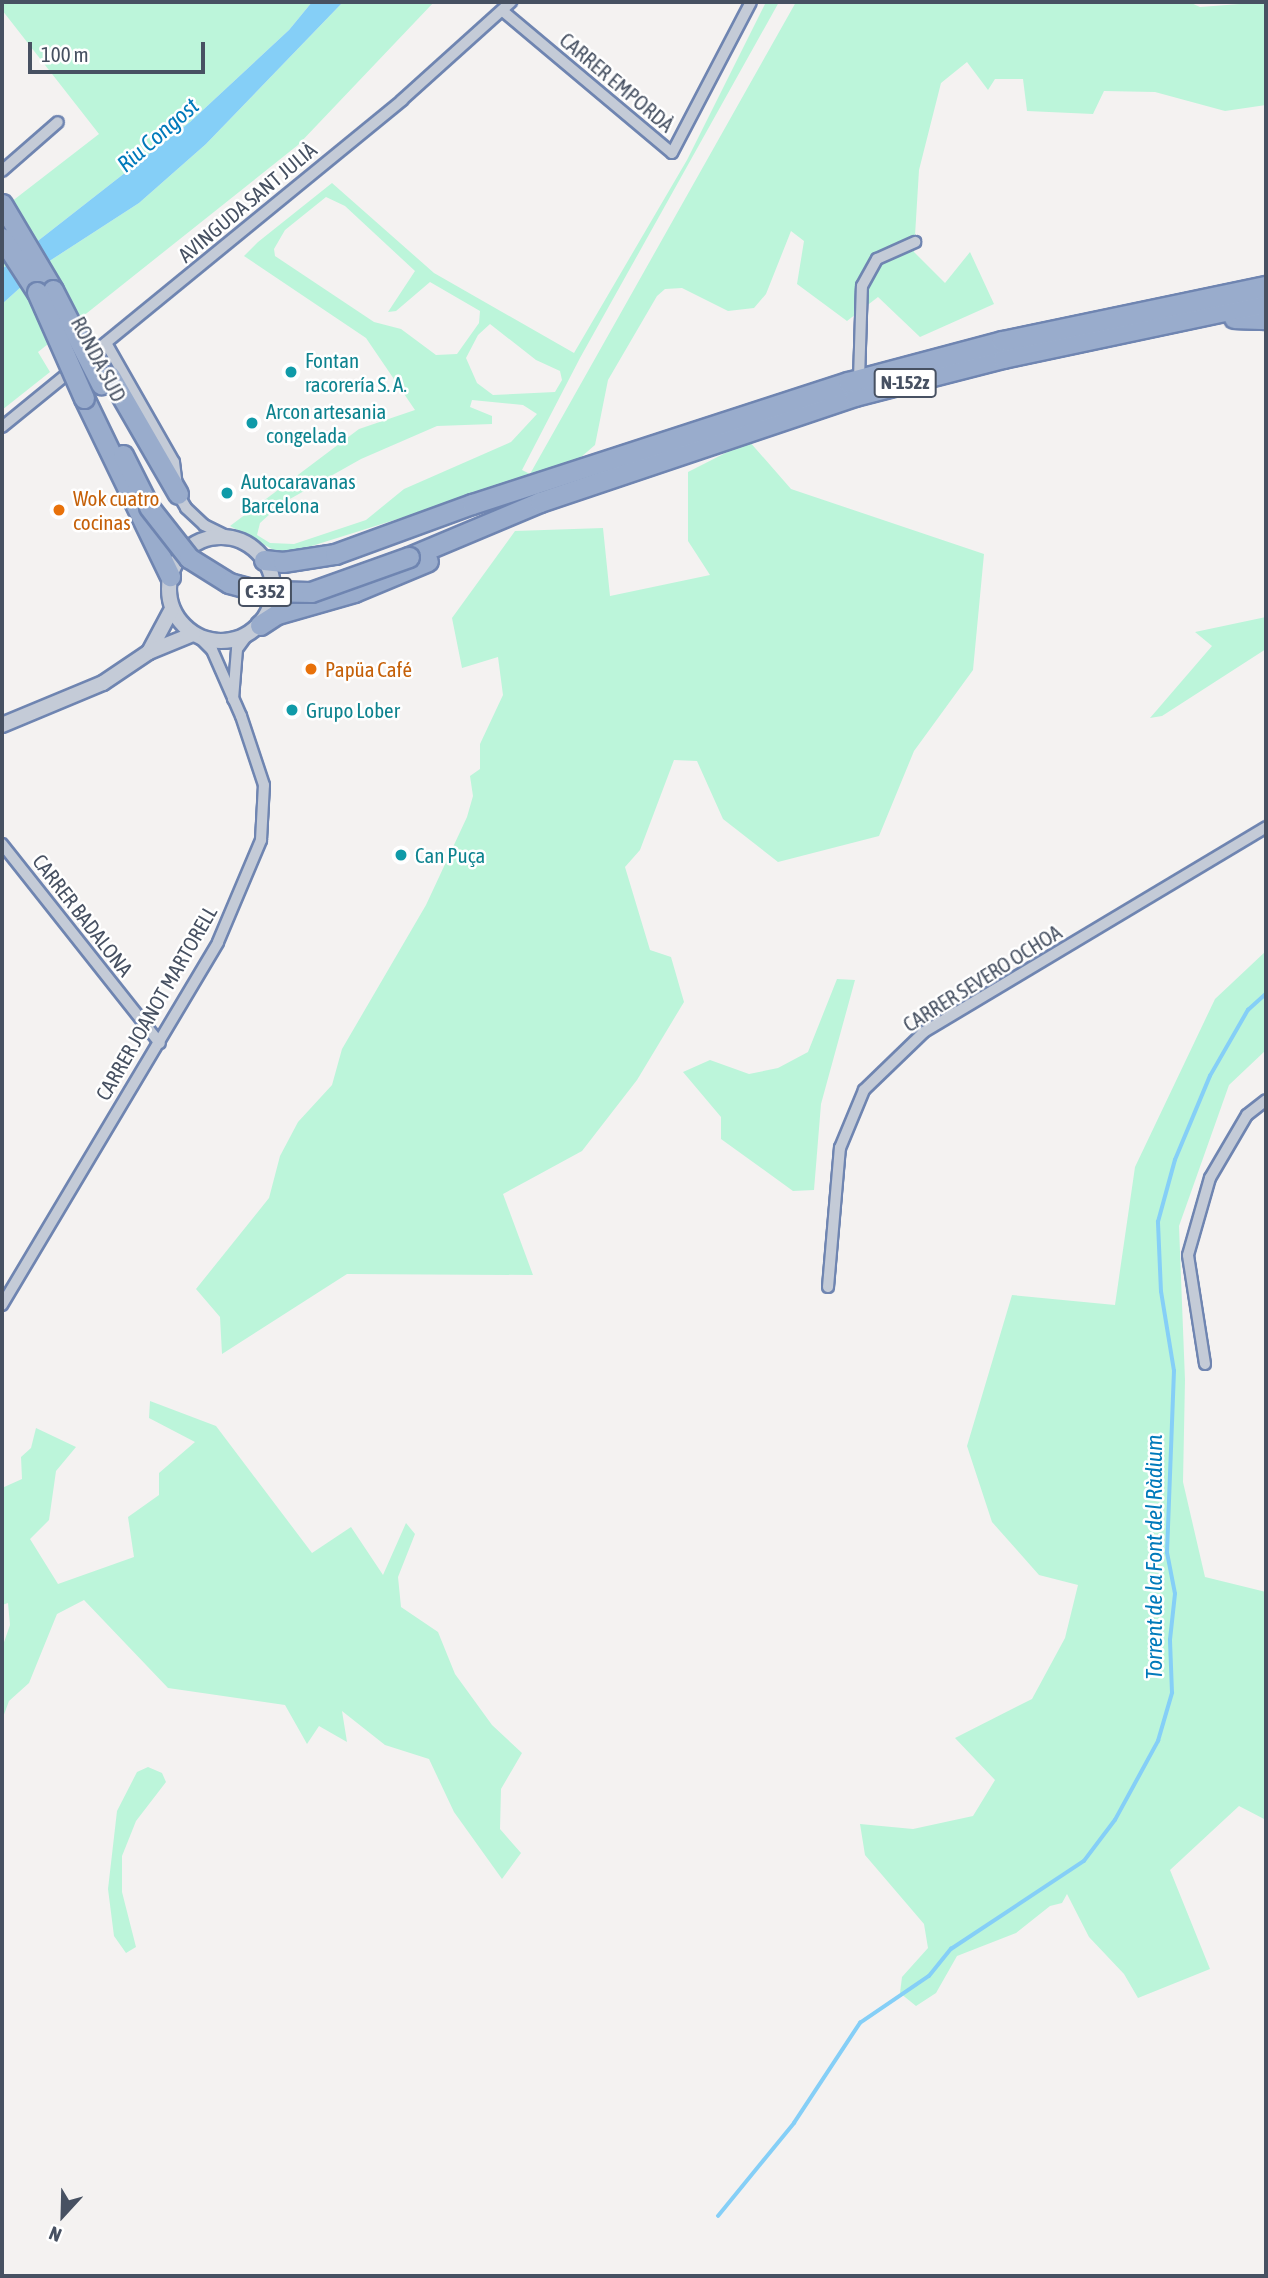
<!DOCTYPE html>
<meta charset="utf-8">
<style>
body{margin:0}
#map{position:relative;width:1268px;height:2278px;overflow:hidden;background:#f4f2f1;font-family:"Asap Condensed",sans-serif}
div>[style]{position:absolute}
.green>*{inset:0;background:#bcf5da}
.water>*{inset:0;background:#85cff7}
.stream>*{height:3.5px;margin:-1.75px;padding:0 1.75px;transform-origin:1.75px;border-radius:1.75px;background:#85cff7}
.roads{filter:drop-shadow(2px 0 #6f85b1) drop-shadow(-2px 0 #6f85b1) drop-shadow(0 2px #6f85b1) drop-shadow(0 -2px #6f85b1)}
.minor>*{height:10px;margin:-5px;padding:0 5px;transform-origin:5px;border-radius:5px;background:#c4cbd7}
.tertiary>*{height:14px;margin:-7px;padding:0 7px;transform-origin:7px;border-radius:7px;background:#c4cbd7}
.tertiary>.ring{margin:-7px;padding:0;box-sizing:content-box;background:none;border:14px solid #c4cbd7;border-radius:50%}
.trunk>*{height:19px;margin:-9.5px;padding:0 9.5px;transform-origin:9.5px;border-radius:9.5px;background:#99accc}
.bridges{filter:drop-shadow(2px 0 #6f85b1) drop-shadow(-2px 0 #6f85b1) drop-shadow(0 2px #6f85b1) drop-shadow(0 -2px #6f85b1)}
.trunk-bridge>*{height:19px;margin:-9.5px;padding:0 9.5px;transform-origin:9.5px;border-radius:9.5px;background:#99accc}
.dots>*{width:19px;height:19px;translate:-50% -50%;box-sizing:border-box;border:4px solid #fff;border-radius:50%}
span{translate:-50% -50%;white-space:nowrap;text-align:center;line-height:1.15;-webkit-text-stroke:5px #fff;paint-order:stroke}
.shield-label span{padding:2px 5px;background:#fff;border:2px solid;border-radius:5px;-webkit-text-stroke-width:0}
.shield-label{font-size:19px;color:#475162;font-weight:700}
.street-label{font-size:21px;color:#475162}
.culture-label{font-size:21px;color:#0d838f}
.left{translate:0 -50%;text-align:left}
.food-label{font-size:21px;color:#c56008}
.water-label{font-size:23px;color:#007abb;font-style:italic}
.frame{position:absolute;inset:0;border:4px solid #475162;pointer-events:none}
.north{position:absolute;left:28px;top:2180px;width:70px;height:70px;-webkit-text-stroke:5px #fff;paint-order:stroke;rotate:202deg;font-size:19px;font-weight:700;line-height:28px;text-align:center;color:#475162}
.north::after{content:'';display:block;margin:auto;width:24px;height:32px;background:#475162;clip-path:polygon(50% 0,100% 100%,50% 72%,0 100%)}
.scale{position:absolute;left:28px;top:42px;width:177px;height:32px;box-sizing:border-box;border:4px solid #475162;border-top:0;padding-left:9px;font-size:21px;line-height:24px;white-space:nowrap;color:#475162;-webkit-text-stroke:5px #fff;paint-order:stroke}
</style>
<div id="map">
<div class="green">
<div style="clip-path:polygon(2px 2px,312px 2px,289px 30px,190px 122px,2px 269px,2px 209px,99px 134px,2px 10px)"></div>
<div style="clip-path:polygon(343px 2px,434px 2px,298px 145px,38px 352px,50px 372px,2px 410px,2px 304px,51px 260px,139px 203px,206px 144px)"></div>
<div style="clip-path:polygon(evenodd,766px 2px,779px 2px,580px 358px,522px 470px,530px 474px,796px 2px,1189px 2px,1200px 7px,1266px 2px,1266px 105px,1225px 111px,1155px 92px,1104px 91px,1093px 114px,1027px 111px,1023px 79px,995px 79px,988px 90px,967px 62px,941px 83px,919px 170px,914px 252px,945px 283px,970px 252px,994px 304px,920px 337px,878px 297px,847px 321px,797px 284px,804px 241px,791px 231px,766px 294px,754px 308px,728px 311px,682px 288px,665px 289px,657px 296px,608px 380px,595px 445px,573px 464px,283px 555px,230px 526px,359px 429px,415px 410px,366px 338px,244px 256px,258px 242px,332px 183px,434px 273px,574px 353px,687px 160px,766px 2px,326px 197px,345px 206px,415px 271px,388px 312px,396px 311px,430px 282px,480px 311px,479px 323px,457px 354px,436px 355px,401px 329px,374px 322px,275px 256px,274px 249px,285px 230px,326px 197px,766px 2px,490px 324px,536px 360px,560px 371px,562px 380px,555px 392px,493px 395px,477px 383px,466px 358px,478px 335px,490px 324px,766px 2px,472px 400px,523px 405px,537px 414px,511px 442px,404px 489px,366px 520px,294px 544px,270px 543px,257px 535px,260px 523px,281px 504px,361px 459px,437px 426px,492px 424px,492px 416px,470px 407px,472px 400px)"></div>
<div style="clip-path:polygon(749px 441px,791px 489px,984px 554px,973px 670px,914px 751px,879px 836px,778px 862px,723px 819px,697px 761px,674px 760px,640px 850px,625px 867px,650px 950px,671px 957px,684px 1002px,637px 1080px,582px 1151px,503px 1194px,533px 1275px,347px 1274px,222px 1354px,220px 1317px,196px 1289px,269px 1198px,280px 1156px,298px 1122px,332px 1085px,342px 1049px,426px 905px,467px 817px,473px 796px,470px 776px,480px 769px,480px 744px,503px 695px,498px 657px,462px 668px,452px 618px,515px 531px,603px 528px,610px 596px,710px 575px,688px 541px,688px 472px)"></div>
<div style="clip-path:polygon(1266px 617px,1266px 649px,1162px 716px,1150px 718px,1212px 646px,1195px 632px)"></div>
<div style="clip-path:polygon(1266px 951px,1266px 1050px,1229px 1085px,1179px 1226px,1185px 1380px,1183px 1482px,1205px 1577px,1266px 1592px,1266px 1820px,1239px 1806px,1170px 1870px,1210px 1969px,1138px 1998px,1124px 1974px,1089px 1937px,1067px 1894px,1062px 1903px,1050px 1906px,1016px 1933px,957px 1956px,936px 1993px,916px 2006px,900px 1993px,902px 1977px,928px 1948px,924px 1924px,865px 1855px,860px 1824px,913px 1829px,973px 1816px,995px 1780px,955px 1738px,1032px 1699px,1065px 1638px,1078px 1585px,1039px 1575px,992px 1522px,967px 1446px,1012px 1295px,1115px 1305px,1135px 1167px,1215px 999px)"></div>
<div style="clip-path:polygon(837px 979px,855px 980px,821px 1104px,814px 1190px,793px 1191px,721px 1139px,721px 1117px,683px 1072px,710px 1060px,749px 1074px,778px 1068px,808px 1052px)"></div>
<div style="clip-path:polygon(150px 1401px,216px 1426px,312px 1553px,351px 1527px,383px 1575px,406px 1523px,415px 1534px,398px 1577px,401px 1607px,438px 1632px,455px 1674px,492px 1725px,522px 1753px,501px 1789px,500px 1829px,521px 1853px,502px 1879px,454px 1812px,429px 1759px,385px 1745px,342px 1711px,347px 1742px,319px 1726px,307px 1744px,285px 1705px,168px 1688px,84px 1600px,57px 1614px,29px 1683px,9px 1701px,2px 1720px,2px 1648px,10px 1625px,8px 1603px,2px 1605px,2px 1488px,22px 1479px,21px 1457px,31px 1448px,36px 1428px,76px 1447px,56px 1471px,49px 1520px,30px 1539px,58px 1584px,134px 1557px,128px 1517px,159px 1495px,159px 1473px,195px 1442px,149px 1418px)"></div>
<div style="clip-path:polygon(148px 1767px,162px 1773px,166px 1782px,136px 1821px,122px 1856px,122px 1892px,136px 1947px,126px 1953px,114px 1936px,108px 1889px,117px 1811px,137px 1772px)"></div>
</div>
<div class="water">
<div style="clip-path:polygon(312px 2px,343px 2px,206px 144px,139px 203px,51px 260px,2px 304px,2px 269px,190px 122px,289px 30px)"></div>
</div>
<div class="stream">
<div style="left:718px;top:2216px;width:120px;rotate:-50.7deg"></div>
<div style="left:794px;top:2123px;width:120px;rotate:-56.6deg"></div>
<div style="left:860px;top:2023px;width:83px;rotate:-34.3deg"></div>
<div style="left:929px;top:1976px;width:35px;rotate:-51deg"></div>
<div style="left:951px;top:1949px;width:159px;rotate:-33.5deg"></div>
<div style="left:1084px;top:1861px;width:51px;rotate:-52.9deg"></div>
<div style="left:1115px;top:1820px;width:90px;rotate:-61.4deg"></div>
<div style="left:1158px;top:1741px;width:50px;rotate:-73.7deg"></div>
<div style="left:1172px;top:1693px;width:53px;rotate:-92.2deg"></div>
<div style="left:1170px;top:1640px;width:46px;rotate:-83.8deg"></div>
<div style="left:1175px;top:1594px;width:42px;rotate:-101deg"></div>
<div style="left:1167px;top:1553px;width:182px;rotate:-87.8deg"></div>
<div style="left:1174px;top:1371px;width:80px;rotate:-99.3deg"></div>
<div style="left:1161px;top:1292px;width:70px;rotate:-92.5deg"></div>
<div style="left:1158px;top:1222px;width:64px;rotate:-74.7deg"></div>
<div style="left:1175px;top:1160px;width:91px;rotate:-67.4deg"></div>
<div style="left:1210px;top:1076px;width:76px;rotate:-60.1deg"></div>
<div style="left:1248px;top:1010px;width:24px;rotate:-42deg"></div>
</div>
<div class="roads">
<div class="minor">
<div style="left:504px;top:12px;width:219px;rotate:40deg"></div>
<div style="left:672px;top:153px;width:170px;rotate:-62.4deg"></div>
<div style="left:2px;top:171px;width:74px;rotate:-41.2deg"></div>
<div style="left:106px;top:343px;width:137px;rotate:60.3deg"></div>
<div style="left:174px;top:462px;width:32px;rotate:83deg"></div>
<div style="left:178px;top:494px;width:16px;rotate:60deg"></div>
<div style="left:186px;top:508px;width:25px;rotate:43deg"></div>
<div style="left:204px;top:525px;width:30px;rotate:26deg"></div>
<div style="left:86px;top:359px;width:409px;rotate:-39.3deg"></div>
<div style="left:402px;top:100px;width:147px;rotate:-42deg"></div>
<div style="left:859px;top:379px;width:93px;rotate:-88.2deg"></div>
<div style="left:862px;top:286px;width:31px;rotate:-61deg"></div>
<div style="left:877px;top:259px;width:42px;rotate:-24.1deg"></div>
<div style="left:2px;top:427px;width:92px;rotate:-39.2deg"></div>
<div style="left:233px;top:699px;width:50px;rotate:-85.4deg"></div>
<div style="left:237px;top:649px;width:17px;rotate:-54deg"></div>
<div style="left:2px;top:844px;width:254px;rotate:51.6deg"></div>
<div style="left:828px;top:1287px;width:140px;rotate:-85.1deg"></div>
<div style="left:840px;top:1148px;width:63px;rotate:-67.5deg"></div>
<div style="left:864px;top:1090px;width:83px;rotate:-44deg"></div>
<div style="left:924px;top:1032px;width:399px;rotate:-30.9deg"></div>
<div style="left:2px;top:1305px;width:422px;rotate:-59.2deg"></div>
<div style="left:218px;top:942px;width:111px;rotate:-67.1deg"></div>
<div style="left:261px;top:840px;width:55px;rotate:-86.9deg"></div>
<div style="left:264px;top:785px;width:73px;rotate:-108.4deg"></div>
<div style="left:241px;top:716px;width:72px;rotate:-113.7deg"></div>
<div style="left:212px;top:650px;width:17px;rotate:-135deg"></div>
<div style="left:1205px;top:1364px;width:110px;rotate:-98.9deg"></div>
<div style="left:1188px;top:1255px;width:80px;rotate:-74.1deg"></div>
<div style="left:1210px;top:1178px;width:73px;rotate:-59.6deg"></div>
<div style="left:1247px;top:1115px;width:24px;rotate:-38deg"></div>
</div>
<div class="tertiary">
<div class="ring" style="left:169px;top:537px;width:90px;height:90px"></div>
<div style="left:149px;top:652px;width:49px;rotate:-61.9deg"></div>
<div style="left:2px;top:725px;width:109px;rotate:-22.6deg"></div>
<div style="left:103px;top:683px;width:55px;rotate:-34deg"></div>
<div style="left:149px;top:652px;width:48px;rotate:-22.2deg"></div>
</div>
<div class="trunk">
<div style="left:2px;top:204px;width:100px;rotate:59.3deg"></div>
<div style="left:2px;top:238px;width:64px;rotate:57.1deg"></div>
<div style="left:1234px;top:318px;width:32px;rotate:2deg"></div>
<div style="left:110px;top:376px;width:136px;rotate:60deg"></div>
<div style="left:84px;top:398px;width:198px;rotate:64.2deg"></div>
<div style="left:123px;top:455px;width:58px;rotate:63.4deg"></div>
<div style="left:409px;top:557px;width:142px;rotate:-22.8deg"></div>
<div style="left:540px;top:502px;width:332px;rotate:-18.6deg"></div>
<div style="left:855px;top:396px;width:153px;rotate:-14.4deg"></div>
<div style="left:1003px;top:358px;width:269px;rotate:-12deg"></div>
<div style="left:264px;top:560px;width:19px;rotate:6deg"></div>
<div style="left:283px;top:562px;width:53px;rotate:-8.7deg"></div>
<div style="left:335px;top:554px;width:146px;rotate:-20.1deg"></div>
<div style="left:472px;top:504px;width:395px;rotate:-18deg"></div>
<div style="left:848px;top:382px;width:159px;rotate:-14.9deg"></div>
<div style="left:1002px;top:341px;width:270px;rotate:-11.8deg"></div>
<div style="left:260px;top:625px;width:20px;rotate:-33deg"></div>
<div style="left:277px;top:614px;width:80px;rotate:-15.9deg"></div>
<div style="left:354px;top:592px;width:80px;rotate:-22.7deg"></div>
</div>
</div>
<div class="bridges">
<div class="trunk-bridge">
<div style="left:53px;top:290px;width:106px;rotate:62.9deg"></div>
<div style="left:37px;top:292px;width:116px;rotate:66.1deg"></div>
<div style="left:149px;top:507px;width:65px;rotate:51.9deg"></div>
<div style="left:189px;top:558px;width:47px;rotate:32deg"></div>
<div style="left:229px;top:583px;width:30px;rotate:15deg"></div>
<div style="left:258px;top:591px;width:53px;rotate:1.1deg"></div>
<div style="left:311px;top:592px;width:104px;rotate:-19.7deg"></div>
</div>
</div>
<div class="dots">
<div style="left:291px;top:372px;background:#0f9aa8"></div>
<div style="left:252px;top:423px;background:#0f9aa8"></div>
<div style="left:227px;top:493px;background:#0f9aa8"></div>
<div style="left:59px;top:510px;background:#e8710a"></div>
<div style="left:311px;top:669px;background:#e8710a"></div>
<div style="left:292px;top:710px;background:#0f9aa8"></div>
<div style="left:401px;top:855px;background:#0f9aa8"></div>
</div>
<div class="shield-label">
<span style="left:905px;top:383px">N-152z</span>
<span style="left:265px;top:592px">C-352</span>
</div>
<div class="street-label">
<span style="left:617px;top:82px;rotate:40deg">CARRER EMPORDÀ</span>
<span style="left:247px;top:202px;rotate:-40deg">AVINGUDA SANT JULIÀ</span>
<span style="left:99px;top:359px;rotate:62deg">RONDA SUD</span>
<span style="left:83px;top:915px;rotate:52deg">CARRER BADALONA</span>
<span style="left:982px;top:978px;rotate:-32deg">CARRER SEVERO OCHOA</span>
<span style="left:156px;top:1003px;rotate:-60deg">CARRER JOANOT MARTORELL</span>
</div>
<div class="culture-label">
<span class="left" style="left:305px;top:372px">Fontan<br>racorería S. A.</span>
<span class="left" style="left:266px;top:423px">Arcon artesania<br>congelada</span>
<span class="left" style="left:241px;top:493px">Autocaravanas<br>Barcelona</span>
<span class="left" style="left:306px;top:710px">Grupo Lober</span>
<span class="left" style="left:415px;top:855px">Can Puça</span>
</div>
<div class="food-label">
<span class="left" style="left:73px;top:510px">Wok cuatro<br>cocinas</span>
<span class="left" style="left:325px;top:669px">Papüa Café</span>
</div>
<div class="water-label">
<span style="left:158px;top:135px;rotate:-41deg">Riu Congost</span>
<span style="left:1154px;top:1557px;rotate:-90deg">Torrent de la Font del Ràdium</span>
</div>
<div class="frame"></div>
<div class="north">N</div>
<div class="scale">100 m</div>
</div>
